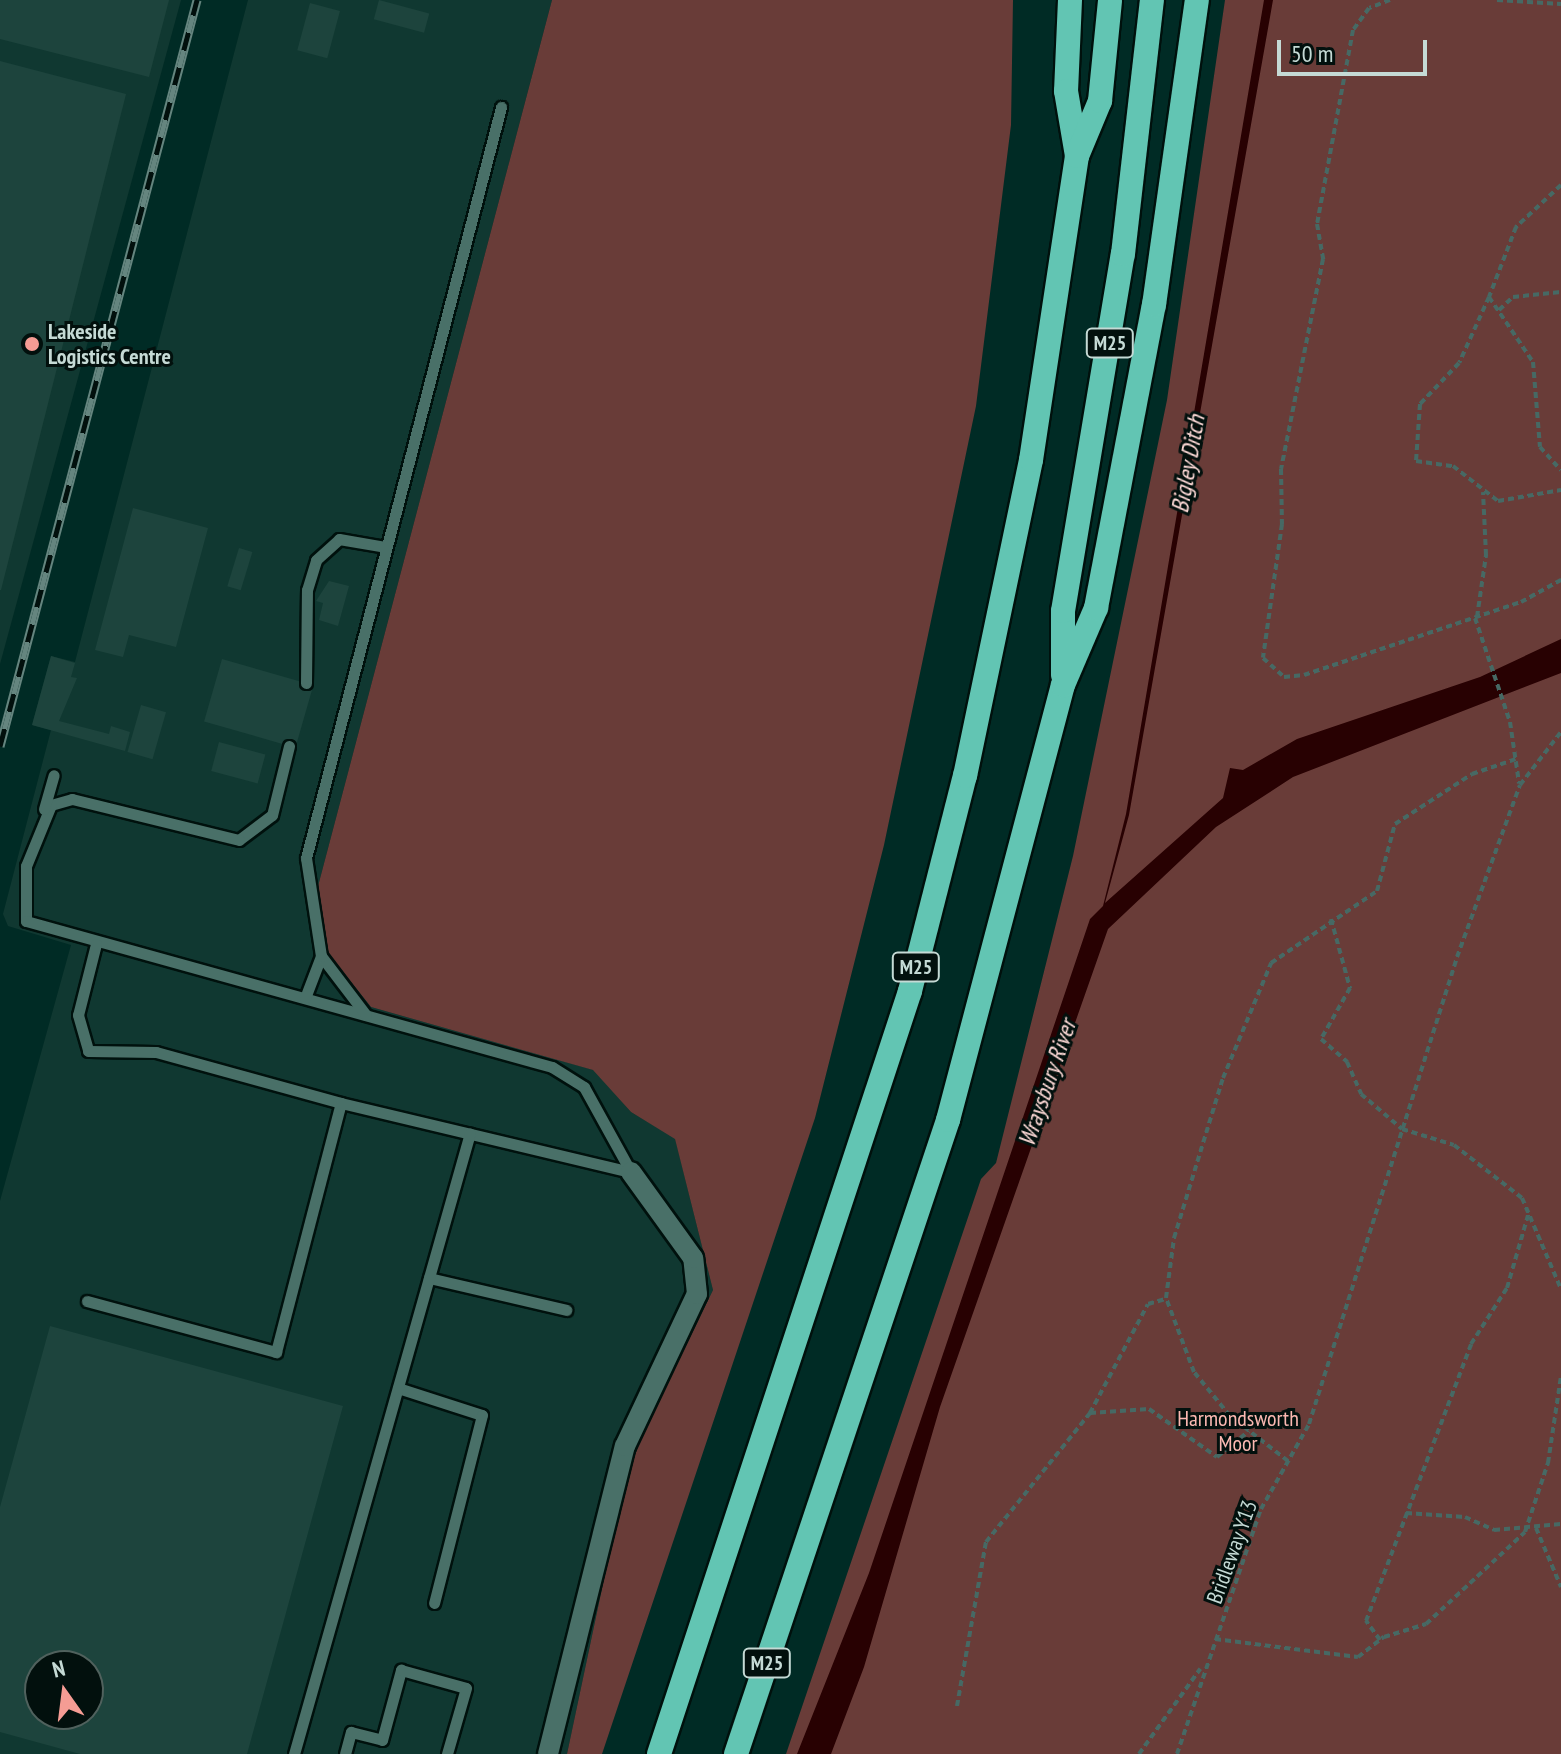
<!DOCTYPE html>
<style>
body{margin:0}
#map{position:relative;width:1561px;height:1754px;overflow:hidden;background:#002b25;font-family:"PT Sans Narrow",sans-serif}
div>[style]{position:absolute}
.built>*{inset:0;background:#103831}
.green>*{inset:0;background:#693c38}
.water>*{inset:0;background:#280102}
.building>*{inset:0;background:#1d443d;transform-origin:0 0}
.path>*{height:4px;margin-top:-2px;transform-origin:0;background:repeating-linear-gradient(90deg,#466964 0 6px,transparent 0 10px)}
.roads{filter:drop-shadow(2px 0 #00110d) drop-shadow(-2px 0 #00110d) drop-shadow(0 2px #00110d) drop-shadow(0 -2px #00110d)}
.lane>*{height:11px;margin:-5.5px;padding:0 5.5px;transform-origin:5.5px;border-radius:5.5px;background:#497068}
.street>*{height:20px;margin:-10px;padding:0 10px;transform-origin:10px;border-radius:10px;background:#497068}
.highway>*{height:24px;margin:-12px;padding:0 12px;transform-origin:12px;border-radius:12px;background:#62c5b3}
.rail>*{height:9px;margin-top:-4.5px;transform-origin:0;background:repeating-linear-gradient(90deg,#02100d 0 18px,#65857f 0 36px);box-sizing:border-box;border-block:2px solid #65857f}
.dots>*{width:22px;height:22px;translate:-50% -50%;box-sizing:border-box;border:4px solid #02100d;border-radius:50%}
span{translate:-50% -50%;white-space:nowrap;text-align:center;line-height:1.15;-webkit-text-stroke:6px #02100d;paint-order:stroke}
.shield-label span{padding:2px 6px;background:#02100d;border:2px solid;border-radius:6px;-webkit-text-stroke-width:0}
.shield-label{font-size:20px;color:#c5dad5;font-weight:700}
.poi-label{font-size:22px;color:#c5dad5;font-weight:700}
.left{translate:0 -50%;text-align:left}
.park-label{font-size:22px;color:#fbb8b1}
.street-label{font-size:22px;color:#c5dad5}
.water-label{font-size:24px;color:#fedad7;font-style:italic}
.north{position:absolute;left:24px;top:1650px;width:80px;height:80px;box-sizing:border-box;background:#02100d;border:2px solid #50615d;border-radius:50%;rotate:346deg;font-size:22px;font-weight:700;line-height:32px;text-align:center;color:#c5dad5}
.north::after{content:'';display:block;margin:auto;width:28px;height:36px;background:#f59c94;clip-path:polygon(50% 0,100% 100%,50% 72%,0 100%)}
.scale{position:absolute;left:1277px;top:40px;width:150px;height:36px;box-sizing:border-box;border:4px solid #c5dad5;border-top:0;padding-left:10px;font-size:24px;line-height:28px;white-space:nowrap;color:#c5dad5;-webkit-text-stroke:6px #02100d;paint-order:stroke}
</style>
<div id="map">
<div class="built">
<div style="clip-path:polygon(0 0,181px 0,0 664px)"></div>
<div style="clip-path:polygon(evenodd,248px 0,552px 0,317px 890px,327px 952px,371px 1007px,594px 1070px,631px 1112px,675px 1138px,713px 1290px,640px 1440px,622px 1494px,567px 1754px,0 1754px,0 1201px,71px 945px,8px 926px,3px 914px,51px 730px,32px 725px,51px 656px,75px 662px,248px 0,40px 1666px,88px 1666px,88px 1714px,40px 1714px,40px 1666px)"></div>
</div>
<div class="green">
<div style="clip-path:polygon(552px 0,1013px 0,1011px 125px,976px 406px,884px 845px,815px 1118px,602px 1754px,567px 1754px,622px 1494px,640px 1440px,713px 1290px,675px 1139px,631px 1112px,593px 1070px,371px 1007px,327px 952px,317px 890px)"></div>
<div style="clip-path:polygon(1225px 0,1561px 0,1561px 1754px,786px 1754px,981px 1179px,996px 1163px,1073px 856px,1167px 400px)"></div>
</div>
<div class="water">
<div style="clip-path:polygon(1264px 0,1273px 0,1129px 815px,1105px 903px,1223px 798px,1230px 768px,1243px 770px,1297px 739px,1480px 677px,1561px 639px,1561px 673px,1293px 777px,1216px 827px,1108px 929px,940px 1407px,864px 1667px,831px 1754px,797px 1754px,869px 1573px,1090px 919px,1103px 906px,1126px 814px)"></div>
</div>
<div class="building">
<div style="clip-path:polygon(0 0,169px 0,149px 77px,0 39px)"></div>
<div style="left:379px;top:0;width:52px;height:20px;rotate:15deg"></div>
<div style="left:310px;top:3px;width:31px;height:49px;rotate:15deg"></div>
<div style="clip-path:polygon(0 61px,126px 94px,1px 590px,0 590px)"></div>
<div style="clip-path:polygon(133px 508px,208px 528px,176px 647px,129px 635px,123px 657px,95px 650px)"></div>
<div style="left:239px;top:548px;width:14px;height:40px;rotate:17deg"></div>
<div style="clip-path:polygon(329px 581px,349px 586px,338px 626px,319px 620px,323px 603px,316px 601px)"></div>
<div style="clip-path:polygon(51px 656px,75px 663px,71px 677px,77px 678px,59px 721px,109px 734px,111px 726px,130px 732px,125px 751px,32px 725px)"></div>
<div style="left:222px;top:659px;width:95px;height:65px;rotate:16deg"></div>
<div style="left:141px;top:705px;width:26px;height:49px;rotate:16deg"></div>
<div style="left:219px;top:742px;width:48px;height:30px;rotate:15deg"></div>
<div style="clip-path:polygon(evenodd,50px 1326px,343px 1406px,247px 1754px,80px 1754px,0 1732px,0 1507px,50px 1326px,40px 1666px,88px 1666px,88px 1714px,40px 1714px,40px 1666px)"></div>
</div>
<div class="path">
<div style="left:1390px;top:0;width:22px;rotate:159deg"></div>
<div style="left:1369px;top:8px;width:27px;rotate:126deg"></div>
<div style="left:1353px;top:30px;width:197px;rotate:100.5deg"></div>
<div style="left:1317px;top:224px;width:36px;rotate:80deg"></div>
<div style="left:1323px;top:259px;width:214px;rotate:101.3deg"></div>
<div style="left:1281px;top:469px;width:55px;rotate:89deg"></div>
<div style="left:1282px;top:524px;width:135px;rotate:98.1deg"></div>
<div style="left:1263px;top:658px;width:28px;rotate:42deg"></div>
<div style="left:1284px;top:677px;width:20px;rotate:-6deg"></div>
<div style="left:1304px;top:675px;width:229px;rotate:-18.6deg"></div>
<div style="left:1521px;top:602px;width:46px;rotate:-28.8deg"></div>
<div style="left:1497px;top:0;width:64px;rotate:3.6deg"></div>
<div style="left:1561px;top:185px;width:62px;rotate:137deg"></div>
<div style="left:1516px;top:227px;width:75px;rotate:111.1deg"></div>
<div style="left:1489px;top:297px;width:78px;rotate:55.9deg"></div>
<div style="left:1533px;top:362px;width:85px;rotate:85.3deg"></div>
<div style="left:1540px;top:447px;width:31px;rotate:48deg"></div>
<div style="left:1489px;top:297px;width:72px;rotate:114.4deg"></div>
<div style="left:1459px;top:363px;width:57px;rotate:133.6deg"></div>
<div style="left:1420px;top:404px;width:57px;rotate:94deg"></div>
<div style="left:1416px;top:461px;width:37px;rotate:8deg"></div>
<div style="left:1453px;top:466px;width:57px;rotate:37.9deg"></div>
<div style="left:1498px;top:501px;width:64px;rotate:-9.9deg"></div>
<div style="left:1499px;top:310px;width:19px;rotate:-43deg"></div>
<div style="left:1513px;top:297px;width:48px;rotate:-5.9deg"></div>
<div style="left:1477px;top:617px;width:63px;rotate:-81.7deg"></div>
<div style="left:1486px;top:555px;width:63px;rotate:-92.7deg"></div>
<div style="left:1475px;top:618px;width:110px;rotate:71.4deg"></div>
<div style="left:1510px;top:722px;width:62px;rotate:81.6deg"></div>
<div style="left:1331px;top:919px;width:72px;rotate:74.6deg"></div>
<div style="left:1350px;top:988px;width:59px;rotate:119.6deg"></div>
<div style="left:1321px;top:1039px;width:35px;rotate:41deg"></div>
<div style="left:1347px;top:1062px;width:35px;rotate:66deg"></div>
<div style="left:1361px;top:1094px;width:54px;rotate:40.5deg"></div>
<div style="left:1402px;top:1129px;width:54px;rotate:17.1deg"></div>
<div style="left:1454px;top:1145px;width:86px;rotate:37.9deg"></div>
<div style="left:1522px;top:1198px;width:99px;rotate:66.8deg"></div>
<div style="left:1090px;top:1413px;width:59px;rotate:-3.9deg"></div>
<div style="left:1149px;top:1409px;width:83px;rotate:35.2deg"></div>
<div style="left:1217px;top:1457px;width:41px;rotate:-39.1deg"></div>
<div style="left:1288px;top:1461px;width:73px;rotate:-142.2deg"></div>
<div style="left:1230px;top:1416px;width:57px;rotate:-129.3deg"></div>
<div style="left:1194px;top:1372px;width:79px;rotate:-110.7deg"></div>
<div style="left:1166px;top:1298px;width:61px;rotate:-82.4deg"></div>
<div style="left:1174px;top:1238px;width:167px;rotate:-73deg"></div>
<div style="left:1223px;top:1078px;width:125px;rotate:-67.3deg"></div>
<div style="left:1271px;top:963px;width:128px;rotate:-34.2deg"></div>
<div style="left:1377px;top:891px;width:69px;rotate:-75deg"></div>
<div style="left:1395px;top:824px;width:92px;rotate:-33deg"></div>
<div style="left:1472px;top:774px;width:46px;rotate:-18.8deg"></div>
<div style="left:1406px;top:1513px;width:59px;rotate:3.9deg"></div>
<div style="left:1465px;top:1517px;width:32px;rotate:24deg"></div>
<div style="left:1494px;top:1530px;width:67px;rotate:-5.1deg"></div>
<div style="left:1536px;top:1528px;width:64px;rotate:67deg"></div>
<div style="left:1215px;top:1639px;width:144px;rotate:7.2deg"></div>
<div style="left:1358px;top:1657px;width:33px;rotate:-38deg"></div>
<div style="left:1384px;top:1637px;width:44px;rotate:-17.2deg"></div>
<div style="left:1426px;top:1624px;width:135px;rotate:-42.9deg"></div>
<div style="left:1525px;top:1532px;width:73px;rotate:-71.6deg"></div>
<div style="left:1548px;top:1463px;width:88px;rotate:-81.5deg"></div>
<div style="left:1380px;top:1640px;width:24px;rotate:-126deg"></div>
<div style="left:1366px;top:1621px;width:296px;rotate:-69.2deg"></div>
<div style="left:1471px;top:1344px;width:67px;rotate:-57.3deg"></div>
<div style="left:1507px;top:1288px;width:79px;rotate:-73.9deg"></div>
<div style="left:957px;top:1706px;width:167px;rotate:-80deg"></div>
<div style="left:986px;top:1542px;width:166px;rotate:-51.1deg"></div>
<div style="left:1090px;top:1413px;width:123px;rotate:-62deg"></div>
<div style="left:1148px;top:1304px;width:18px;rotate:-16deg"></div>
<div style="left:1139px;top:1754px;width:105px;rotate:-54.3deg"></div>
<div style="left:1177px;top:1754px;width:259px;rotate:-71.1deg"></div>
<div style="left:1261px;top:1509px;width:98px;rotate:-60.5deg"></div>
<div style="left:1309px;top:1424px;width:490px;rotate:-72.4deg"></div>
<div style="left:1457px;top:957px;width:183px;rotate:-69.9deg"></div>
<div style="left:1520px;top:785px;width:67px;rotate:-52.3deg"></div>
</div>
<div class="roads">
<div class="lane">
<div style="left:306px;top:683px;width:93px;rotate:-89.4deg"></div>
<div style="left:307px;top:590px;width:31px;rotate:-73deg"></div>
<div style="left:316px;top:560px;width:31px;rotate:-42deg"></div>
<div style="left:339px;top:539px;width:48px;rotate:9.7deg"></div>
<div style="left:289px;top:746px;width:71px;rotate:103.8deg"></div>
<div style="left:272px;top:815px;width:41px;rotate:142.9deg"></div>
<div style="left:239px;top:840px;width:172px;rotate:-166.2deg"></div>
<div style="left:72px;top:799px;width:22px;rotate:164deg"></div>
<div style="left:51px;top:805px;width:66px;rotate:112.3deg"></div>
<div style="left:26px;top:866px;width:55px;rotate:90deg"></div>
<div style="left:26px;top:921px;width:546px;rotate:15.51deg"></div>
<div style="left:552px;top:1067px;width:38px;rotate:32deg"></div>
<div style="left:584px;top:1087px;width:97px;rotate:61.1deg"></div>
<div style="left:44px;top:809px;width:35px;rotate:-74deg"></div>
<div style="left:96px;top:944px;width:73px;rotate:104.2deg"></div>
<div style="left:78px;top:1015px;width:37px;rotate:74deg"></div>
<div style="left:88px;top:1051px;width:68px;rotate:0.8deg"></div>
<div style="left:156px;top:1052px;width:192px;rotate:15.4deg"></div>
<div style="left:305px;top:998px;width:45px;rotate:-69.1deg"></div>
<div style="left:366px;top:1015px;width:74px;rotate:-127.3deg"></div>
<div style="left:321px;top:956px;width:99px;rotate:-98.7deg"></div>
<div style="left:306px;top:858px;width:776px;rotate:-75.44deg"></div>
<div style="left:429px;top:1278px;width:141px;rotate:13.1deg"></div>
<div style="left:87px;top:1301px;width:196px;rotate:15.1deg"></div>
<div style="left:276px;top:1352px;width:257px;rotate:-75.4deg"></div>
<div style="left:341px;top:1103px;width:298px;rotate:13.4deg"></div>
<div style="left:398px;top:1388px;width:88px;rotate:17.8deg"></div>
<div style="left:482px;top:1415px;width:194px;rotate:104.3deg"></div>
<div style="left:294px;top:1754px;width:645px;rotate:-74.18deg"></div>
<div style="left:345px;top:1754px;width:23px;rotate:-75deg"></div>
<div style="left:351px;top:1732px;width:32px;rotate:14deg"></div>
<div style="left:382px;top:1740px;width:73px;rotate:-74.8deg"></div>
<div style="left:401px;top:1670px;width:67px;rotate:15.5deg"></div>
<div style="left:466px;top:1688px;width:69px;rotate:106.1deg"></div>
</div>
<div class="street">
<div style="left:548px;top:1754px;width:317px;rotate:-76deg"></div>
<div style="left:625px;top:1446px;width:168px;rotate:-64.7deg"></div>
<div style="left:697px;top:1294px;width:36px;rotate:-96deg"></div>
<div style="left:693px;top:1258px;width:106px;rotate:-125.8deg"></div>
</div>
<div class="highway">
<div style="left:1070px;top:0;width:91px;rotate:92.5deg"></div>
<div style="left:1066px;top:91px;width:66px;rotate:80.4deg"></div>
<div style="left:1063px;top:675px;width:64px;rotate:-90deg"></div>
<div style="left:1063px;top:611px;width:362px;rotate:-80.5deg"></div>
<div style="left:1123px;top:254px;width:256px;rotate:-83.5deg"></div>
<div style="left:659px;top:1754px;width:803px;rotate:-71.79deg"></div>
<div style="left:910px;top:991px;width:222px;rotate:-75.7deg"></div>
<div style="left:965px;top:776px;width:323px;rotate:-78.2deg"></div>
<div style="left:1031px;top:460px;width:307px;rotate:-81.4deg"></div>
<div style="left:1077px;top:156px;width:60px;rotate:-67.3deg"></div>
<div style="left:1100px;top:101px;width:101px;rotate:-84.3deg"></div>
<div style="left:736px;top:1754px;width:669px;rotate:-71.51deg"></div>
<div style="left:948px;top:1120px;width:450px;rotate:-75.2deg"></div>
<div style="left:1063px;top:685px;width:84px;rotate:-66.8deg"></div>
<div style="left:1096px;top:608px;width:309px;rotate:-79.2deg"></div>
<div style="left:1154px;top:305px;width:308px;rotate:-82deg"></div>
</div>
</div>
<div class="rail">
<div style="left:0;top:746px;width:772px;rotate:-75.21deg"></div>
</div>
<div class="dots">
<div style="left:32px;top:344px;background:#f59c94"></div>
</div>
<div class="shield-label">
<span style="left:1110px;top:343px">M25</span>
<span style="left:916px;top:967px">M25</span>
<span style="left:767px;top:1663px">M25</span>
</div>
<div class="poi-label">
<span class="left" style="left:48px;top:344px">Lakeside<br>Logistics Centre</span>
</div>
<div class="park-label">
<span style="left:1238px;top:1431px">Harmondsworth<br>Moor</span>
</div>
<div class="street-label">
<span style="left:1232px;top:1552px;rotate:-70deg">Bridleway Y13</span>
</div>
<div class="water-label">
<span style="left:1188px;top:464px;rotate:-80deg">Bigley Ditch</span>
<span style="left:1047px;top:1083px;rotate:-71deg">Wraysbury River</span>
</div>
<div class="north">N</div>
<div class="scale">50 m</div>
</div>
